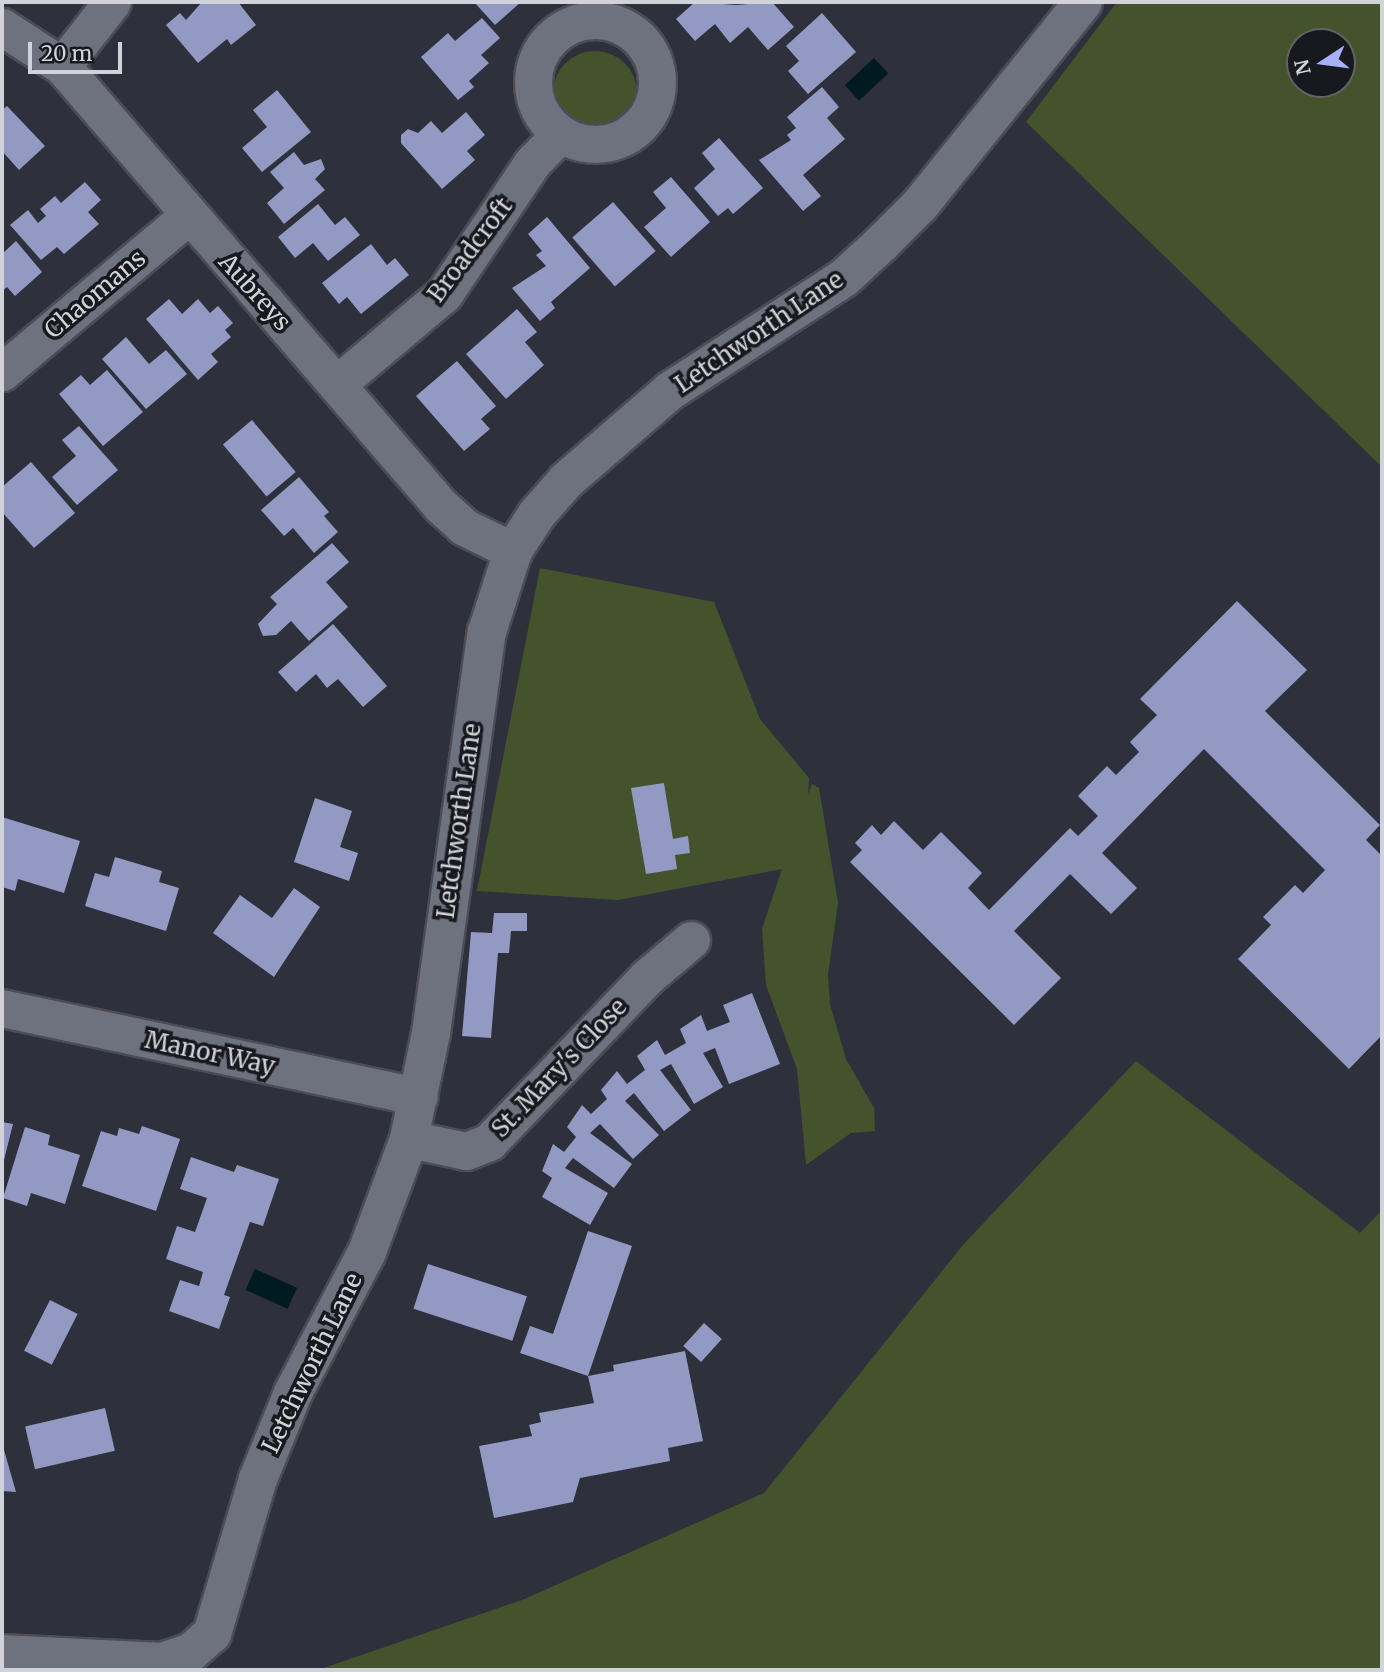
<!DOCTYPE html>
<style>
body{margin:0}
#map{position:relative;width:1384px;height:1672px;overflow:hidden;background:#2e303c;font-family:Merriweather,serif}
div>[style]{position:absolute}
.green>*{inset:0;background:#45532d}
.round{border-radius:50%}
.water>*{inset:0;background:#001a21;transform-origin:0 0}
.building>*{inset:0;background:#9299c3;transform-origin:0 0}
.roads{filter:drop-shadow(2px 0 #4b4c56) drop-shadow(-2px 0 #4b4c56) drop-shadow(0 2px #4b4c56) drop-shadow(0 -2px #4b4c56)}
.minor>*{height:37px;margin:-18.5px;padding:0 18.5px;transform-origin:18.5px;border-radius:18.5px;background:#6e717e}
.minor>.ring{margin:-18.5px;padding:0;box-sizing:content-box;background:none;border:37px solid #6e717e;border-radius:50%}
.tertiary>*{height:38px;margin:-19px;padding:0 19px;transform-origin:19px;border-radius:19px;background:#6e717e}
span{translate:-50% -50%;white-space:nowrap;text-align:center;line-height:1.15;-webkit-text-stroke:7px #18191e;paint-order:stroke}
.street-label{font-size:24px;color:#d1d2da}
.frame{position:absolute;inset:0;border:4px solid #d1d2da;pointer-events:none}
.north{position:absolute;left:1286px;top:28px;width:70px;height:70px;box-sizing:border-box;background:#18191e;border:2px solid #626369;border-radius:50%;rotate:257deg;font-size:19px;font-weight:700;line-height:28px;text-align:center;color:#d1d2da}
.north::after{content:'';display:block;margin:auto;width:24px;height:32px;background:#a8b0fc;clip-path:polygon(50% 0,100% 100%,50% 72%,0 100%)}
.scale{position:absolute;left:28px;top:42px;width:94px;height:32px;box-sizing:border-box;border:4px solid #d1d2da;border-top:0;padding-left:9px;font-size:21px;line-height:24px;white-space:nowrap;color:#d1d2da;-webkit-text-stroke:5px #18191e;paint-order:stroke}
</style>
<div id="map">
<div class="green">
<div style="clip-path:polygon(evenodd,1117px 2px,1382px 2px,1382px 467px,1026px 122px,1117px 2px,1342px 42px,1342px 84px,1300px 84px,1300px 42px,1342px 42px)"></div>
<div class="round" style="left:553px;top:51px;width:84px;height:84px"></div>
<div style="clip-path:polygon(540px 568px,714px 602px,760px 719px,809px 778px,808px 794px,812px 784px,819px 788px,838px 903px,828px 974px,830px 1004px,846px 1059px,874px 1108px,875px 1131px,851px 1133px,806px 1165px,797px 1069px,766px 985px,762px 929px,782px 869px,618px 900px,477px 891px)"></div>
<div style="clip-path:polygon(1136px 1061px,1360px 1233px,1382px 1210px,1382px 1670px,318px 1670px,522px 1600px,764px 1493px,963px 1245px)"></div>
</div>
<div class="water">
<div style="left:874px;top:58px;width:21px;height:40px;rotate:47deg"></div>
<div style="left:255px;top:1269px;width:46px;height:23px;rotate:24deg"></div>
</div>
<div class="building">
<div style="clip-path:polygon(202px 2px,238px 2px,256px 25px,231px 45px,227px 39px,198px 63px,166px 25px,180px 13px,186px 20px)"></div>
<div style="clip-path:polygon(474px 2px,521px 2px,495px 25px)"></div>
<div style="clip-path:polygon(695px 2px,736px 5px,772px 2px,794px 27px,768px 50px,748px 27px,730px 43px,715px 24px,695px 41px,676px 19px)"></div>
<div style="clip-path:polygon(822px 13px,856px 52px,808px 94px,788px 71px,799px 61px,786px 46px)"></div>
<div style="clip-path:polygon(482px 18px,500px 38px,481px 55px,489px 63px,469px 81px,474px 87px,458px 100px,421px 57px,448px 33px,455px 41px)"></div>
<div style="clip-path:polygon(822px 87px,839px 107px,827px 118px,845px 139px,803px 175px,821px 196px,803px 211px,759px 160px,791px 140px,787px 135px,796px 128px,787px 117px)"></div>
<div style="clip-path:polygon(277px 90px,311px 132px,262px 172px,242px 148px,267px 127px,253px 110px)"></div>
<div style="clip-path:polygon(7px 106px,45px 146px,19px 170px,2px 151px,2px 110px)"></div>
<div style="clip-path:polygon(466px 112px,485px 135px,467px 151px,475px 160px,442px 189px,401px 143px,401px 135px,408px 129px,418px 133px,431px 121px,442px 133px)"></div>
<div style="clip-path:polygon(719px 138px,763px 188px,733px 214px,728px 208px,718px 216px,694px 188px,715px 169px,702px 153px)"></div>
<div style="clip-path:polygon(294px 152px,304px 165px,321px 159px,325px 169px,315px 179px,325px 190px,284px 224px,267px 203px,284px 188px,270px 172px)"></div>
<div style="clip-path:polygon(671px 177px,710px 222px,671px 257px,644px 227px,666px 208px,653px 192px)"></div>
<div style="clip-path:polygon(85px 182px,101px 200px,88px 212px,99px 224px,64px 254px,57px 247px,41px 260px,10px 225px,28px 210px,38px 223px,46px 216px,40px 209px,55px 196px,61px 203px)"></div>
<div style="left:613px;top:202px;width:65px;height:54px;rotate:49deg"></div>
<div style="clip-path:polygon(318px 204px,335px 225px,345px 217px,360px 235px,328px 261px,313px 243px,295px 258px,278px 237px)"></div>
<div style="clip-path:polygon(547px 217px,590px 268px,551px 302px,555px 308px,540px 321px,512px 288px,546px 266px,536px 255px,542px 251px,528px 234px)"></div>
<div style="clip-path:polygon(16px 241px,42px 272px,15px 296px,7px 287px,2px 291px,2px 254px)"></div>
<div style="clip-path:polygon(371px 244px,387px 265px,395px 258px,409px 275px,361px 314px,347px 297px,339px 304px,322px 283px)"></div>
<div style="clip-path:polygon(169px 299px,182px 314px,198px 299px,210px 313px,218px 306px,233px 323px,225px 330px,231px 337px,211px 354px,218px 362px,198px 380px,146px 319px)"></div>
<div style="clip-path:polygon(517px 309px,537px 332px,525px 342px,544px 365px,506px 399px,466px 354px)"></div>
<div style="clip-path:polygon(126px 337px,149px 364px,166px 350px,187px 374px,146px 409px,102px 359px)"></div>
<div style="clip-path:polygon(457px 361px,496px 406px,481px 419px,490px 429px,464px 451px,416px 396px)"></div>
<div style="clip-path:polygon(107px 370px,143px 412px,103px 446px,59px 394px,81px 375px,90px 385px)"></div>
<div style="left:252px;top:420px;width:68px;height:38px;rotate:50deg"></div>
<div style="clip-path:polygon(79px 426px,118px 470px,77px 505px,52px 477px,76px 456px,62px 440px)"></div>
<div style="clip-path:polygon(31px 462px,75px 513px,34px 548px,2px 512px,2px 487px)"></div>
<div style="clip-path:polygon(299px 477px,329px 512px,324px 516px,338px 532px,314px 553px,293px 528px,284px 536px,261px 510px)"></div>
<div style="clip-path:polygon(332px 543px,349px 562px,326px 582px,348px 607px,309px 641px,291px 621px,276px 635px,263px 636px,258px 624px,277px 604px,270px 597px)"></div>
<div style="clip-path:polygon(1237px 601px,1307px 670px,1265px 711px,1380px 825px,1366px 840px,1382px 856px,1382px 1035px,1349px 1069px,1238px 959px,1271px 925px,1263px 917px,1295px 885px,1303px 893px,1325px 870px,1204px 749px,1102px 853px,1137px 888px,1111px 914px,1070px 874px,1014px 931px,1061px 978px,1014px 1025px,850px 862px,862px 850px,855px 843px,872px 825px,881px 835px,894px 821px,923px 850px,941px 832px,982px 873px,968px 888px,989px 910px,1070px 828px,1078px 836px,1098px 816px,1078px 796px,1107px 766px,1116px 775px,1139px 752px,1130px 742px,1157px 715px,1140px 699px)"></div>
<div style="clip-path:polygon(333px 624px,387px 686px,363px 707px,338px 679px,327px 688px,316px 674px,296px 692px,278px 672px)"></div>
<div style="clip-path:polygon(664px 783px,673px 839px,688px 836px,690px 853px,675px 855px,677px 869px,646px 874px,631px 788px)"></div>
<div style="clip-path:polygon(315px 798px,352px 811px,340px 847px,358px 853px,349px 881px,294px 862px)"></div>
<div style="clip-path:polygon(2px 817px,80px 841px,64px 893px,18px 879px,15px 891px,2px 887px)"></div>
<div style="clip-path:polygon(115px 857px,162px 871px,159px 882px,179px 888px,166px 931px,85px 906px,95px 873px,109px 877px)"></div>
<div style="clip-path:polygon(294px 888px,320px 907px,274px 977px,213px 933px,240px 895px,272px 918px)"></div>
<div style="clip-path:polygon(494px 913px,527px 913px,527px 931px,511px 931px,509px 953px,498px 953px,491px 1038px,462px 1036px,471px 932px,492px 933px)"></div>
<div style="clip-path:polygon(752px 993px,780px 1064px,729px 1084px,715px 1048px,703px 1053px,723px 1087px,694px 1104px,671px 1064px,660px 1070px,691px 1110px,664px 1131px,634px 1093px,625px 1101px,659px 1135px,633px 1159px,600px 1124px,590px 1133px,632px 1164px,614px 1188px,573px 1158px,565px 1168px,608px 1193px,590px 1225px,542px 1197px,552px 1178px,542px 1171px,553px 1144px,564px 1152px,576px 1137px,567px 1127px,582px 1105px,591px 1114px,607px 1099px,601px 1090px,617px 1071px,627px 1084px,645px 1070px,637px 1056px,657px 1040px,665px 1055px,686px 1043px,680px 1029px,701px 1015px,707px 1031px,730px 1022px,723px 1005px)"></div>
<div style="clip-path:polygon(2px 1122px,13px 1124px,3px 1164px,2px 1164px)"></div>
<div style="clip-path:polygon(142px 1126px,180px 1139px,156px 1211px,82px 1186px,101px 1131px,117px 1136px,119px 1128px,139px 1134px)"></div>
<div style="clip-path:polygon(25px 1127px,50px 1135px,48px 1145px,80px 1155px,65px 1204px,31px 1193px,27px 1206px,3px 1198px)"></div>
<div style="clip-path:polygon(191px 1157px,234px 1172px,237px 1165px,279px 1179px,263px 1226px,250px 1222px,224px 1295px,230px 1297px,219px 1329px,169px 1311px,180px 1280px,199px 1286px,203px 1272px,166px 1259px,177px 1226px,195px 1232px,207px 1198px,180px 1189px)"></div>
<div style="clip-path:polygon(588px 1231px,632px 1246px,588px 1376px,520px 1353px,530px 1326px,553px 1334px)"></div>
<div style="left:428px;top:1264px;width:104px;height:47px;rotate:18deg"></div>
<div style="left:50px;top:1300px;width:31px;height:57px;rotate:27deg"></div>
<div style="left:704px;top:1323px;width:24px;height:31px;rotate:42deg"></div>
<div style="clip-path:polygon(685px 1351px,703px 1441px,668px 1448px,670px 1461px,580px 1478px,573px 1502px,494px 1518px,479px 1446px,532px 1436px,529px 1425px,541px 1422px,539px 1413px,594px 1403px,588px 1376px,614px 1371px,613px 1365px)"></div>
<div style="left:105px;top:1408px;width:44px;height:82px;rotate:77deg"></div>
<div style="clip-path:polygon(2px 1449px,4px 1450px,16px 1492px,2px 1491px)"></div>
</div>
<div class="roads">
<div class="minor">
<div class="ring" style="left:533px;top:20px;width:87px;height:87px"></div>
<div style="left:2px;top:27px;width:72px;rotate:33deg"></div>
<div style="left:62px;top:66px;width:581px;rotate:49.26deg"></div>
<div style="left:441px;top:506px;width:31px;rotate:42deg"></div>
<div style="left:464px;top:527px;width:55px;rotate:26.1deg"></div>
<div style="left:62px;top:66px;width:81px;rotate:-52deg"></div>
<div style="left:2px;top:372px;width:241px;rotate:-40deg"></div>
<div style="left:337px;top:384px;width:140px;rotate:-40.1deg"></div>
<div style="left:444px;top:294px;width:158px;rotate:-56.1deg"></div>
<div style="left:532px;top:163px;width:40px;rotate:-46deg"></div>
<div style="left:2px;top:1008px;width:426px;rotate:12deg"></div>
<div style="left:409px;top:1139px;width:58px;rotate:11.9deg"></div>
<div style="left:466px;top:1151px;width:25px;rotate:-21deg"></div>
<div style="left:489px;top:1142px;width:227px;rotate:-46.2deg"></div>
<div style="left:646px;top:978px;width:59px;rotate:-40.2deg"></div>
</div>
<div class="tertiary">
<div style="left:2px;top:1654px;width:160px;rotate:2.9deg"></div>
<div style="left:162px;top:1662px;width:31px;rotate:-19deg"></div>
<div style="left:191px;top:1652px;width:28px;rotate:-41deg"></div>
<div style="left:212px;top:1634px;width:162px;rotate:-73.5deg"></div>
<div style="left:258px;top:1479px;width:95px;rotate:-67.8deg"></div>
<div style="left:294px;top:1391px;width:157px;rotate:-62.3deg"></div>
<div style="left:367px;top:1252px;width:121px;rotate:-69.6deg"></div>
<div style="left:409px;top:1139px;width:108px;rotate:-78.3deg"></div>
<div style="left:431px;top:1033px;width:405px;rotate:-82.1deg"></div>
<div style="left:487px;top:632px;width:85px;rotate:-72.2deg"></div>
<div style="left:513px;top:551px;width:44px;rotate:-57deg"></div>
<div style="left:537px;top:514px;width:45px;rotate:-48.6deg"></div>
<div style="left:567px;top:480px;width:136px;rotate:-40.8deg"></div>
<div style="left:670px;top:391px;width:207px;rotate:-33deg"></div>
<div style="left:844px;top:278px;width:52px;rotate:-42.6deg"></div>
<div style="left:882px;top:243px;width:54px;rotate:-45deg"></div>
<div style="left:920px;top:205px;width:260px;rotate:-51.2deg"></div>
</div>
</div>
<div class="street-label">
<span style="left:470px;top:250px;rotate:-53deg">Broadcroft</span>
<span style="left:255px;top:292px;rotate:48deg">Aubreys</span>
<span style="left:95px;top:294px;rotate:-40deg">Chaomans</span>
<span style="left:759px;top:332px;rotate:-34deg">Letchworth Lane</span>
<span style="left:459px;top:821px;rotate:-82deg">Letchworth Lane</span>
<span style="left:210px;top:1053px;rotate:12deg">Manor Way</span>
<span style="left:559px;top:1068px;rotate:-46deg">St. Mary's Close</span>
<span style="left:312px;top:1363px;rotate:-64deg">Letchworth Lane</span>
</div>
<div class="frame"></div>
<div class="north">N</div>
<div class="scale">20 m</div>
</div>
